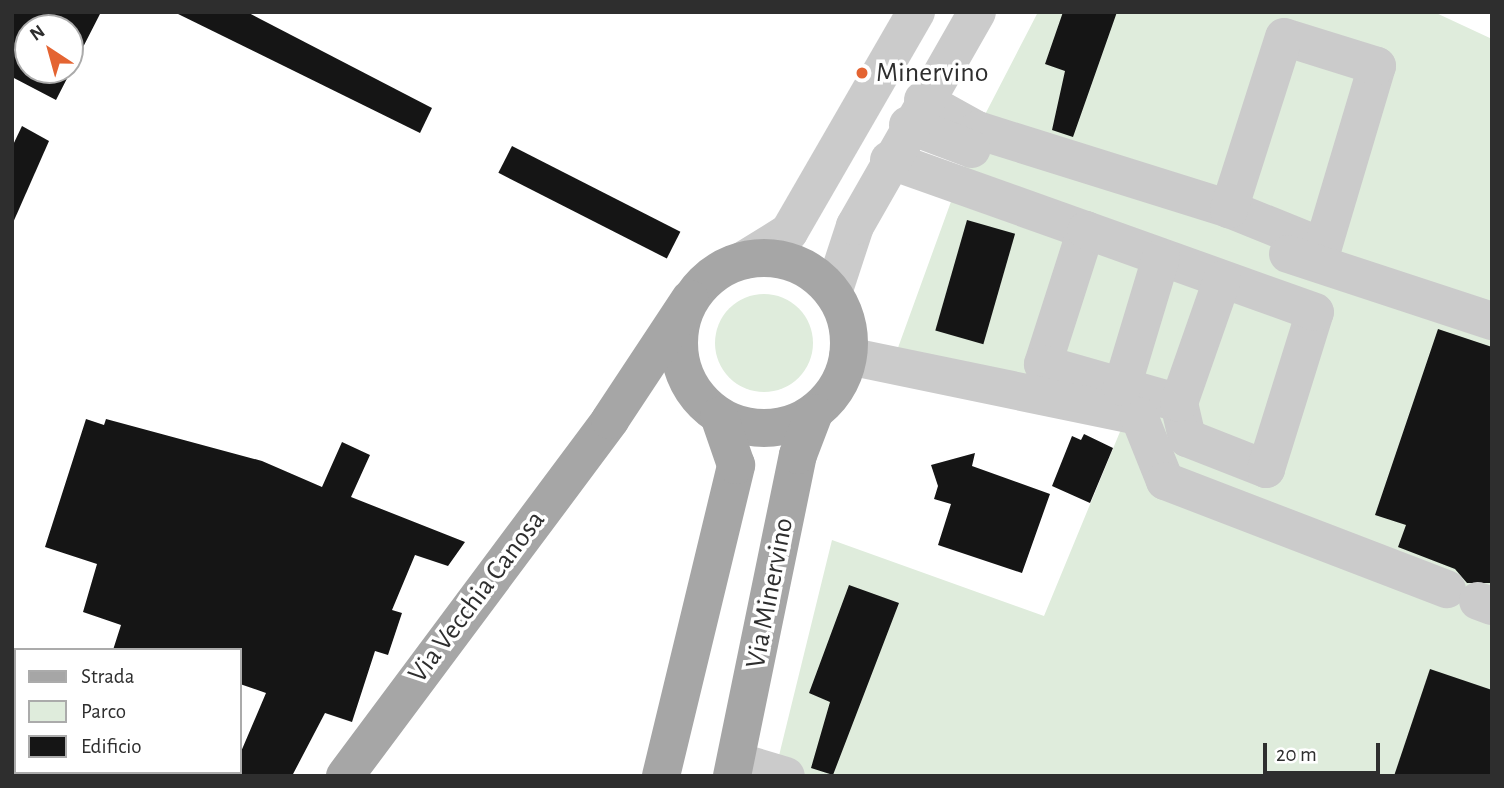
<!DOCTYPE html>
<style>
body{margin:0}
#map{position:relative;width:1504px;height:788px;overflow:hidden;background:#fff;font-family:"Alegreya Sans",sans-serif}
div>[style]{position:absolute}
.green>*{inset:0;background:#dfecdc}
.round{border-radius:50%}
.building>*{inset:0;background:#151515;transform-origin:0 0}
.minor>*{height:38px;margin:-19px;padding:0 19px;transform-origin:19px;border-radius:19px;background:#cbcbcb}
.major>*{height:38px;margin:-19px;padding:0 19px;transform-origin:19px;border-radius:19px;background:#a6a6a6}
.major>.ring{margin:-19px;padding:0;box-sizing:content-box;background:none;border:38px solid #a6a6a6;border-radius:50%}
.dots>*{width:19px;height:19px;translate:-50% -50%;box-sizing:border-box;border:4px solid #fff;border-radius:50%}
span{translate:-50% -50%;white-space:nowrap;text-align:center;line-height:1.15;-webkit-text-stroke:7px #fff;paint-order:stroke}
.poi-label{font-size:28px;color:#2e2e2e}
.left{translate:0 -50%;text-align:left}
.street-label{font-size:28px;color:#2e2e2e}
.frame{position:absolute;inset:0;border:14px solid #2e2e2e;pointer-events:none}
.legend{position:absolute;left:14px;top:648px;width:228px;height:126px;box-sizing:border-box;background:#fff;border:2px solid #ababab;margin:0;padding:9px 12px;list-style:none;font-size:21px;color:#2e2e2e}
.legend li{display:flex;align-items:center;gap:14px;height:35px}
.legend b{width:35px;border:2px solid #ababab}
.north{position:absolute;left:14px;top:14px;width:70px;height:70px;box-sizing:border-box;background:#fff;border:2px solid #ababab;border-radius:50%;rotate:324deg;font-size:19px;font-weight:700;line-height:28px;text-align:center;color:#2e2e2e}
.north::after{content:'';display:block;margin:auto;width:24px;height:32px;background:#e46432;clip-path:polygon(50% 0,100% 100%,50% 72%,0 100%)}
.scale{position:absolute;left:1263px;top:743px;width:117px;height:32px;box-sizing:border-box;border:4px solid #2e2e2e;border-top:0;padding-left:9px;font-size:21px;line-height:24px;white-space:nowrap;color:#2e2e2e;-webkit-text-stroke:5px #fff;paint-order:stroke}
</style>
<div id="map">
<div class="green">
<div style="clip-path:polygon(1038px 12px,1434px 12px,1492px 39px,1492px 776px,774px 776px,832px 540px,1044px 616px,1124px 422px,887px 378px,977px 130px)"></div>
<div class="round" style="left:715px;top:294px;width:98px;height:98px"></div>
</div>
<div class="building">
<div style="clip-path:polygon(evenodd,12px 12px,101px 12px,56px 100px,12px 77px,12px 12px,28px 28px,70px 28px,70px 70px,28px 70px,28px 28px)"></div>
<div style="clip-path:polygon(174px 12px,247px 12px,432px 108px,420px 133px)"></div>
<div style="clip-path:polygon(1063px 12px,1117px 12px,1073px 137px,1052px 130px,1065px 71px,1045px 64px)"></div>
<div style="clip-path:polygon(22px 126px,49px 141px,12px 225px,12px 147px)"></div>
<div style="left:512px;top:146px;width:189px;height:30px;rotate:27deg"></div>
<div style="left:967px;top:220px;width:50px;height:115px;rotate:16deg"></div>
<div style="clip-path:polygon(1438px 329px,1492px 347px,1492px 583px,1467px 583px,1455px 569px,1398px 547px,1406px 525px,1375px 515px)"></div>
<div style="clip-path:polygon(86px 419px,104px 425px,106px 419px,262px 461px,322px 487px,342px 442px,370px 455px,351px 497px,465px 542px,448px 566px,415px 555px,392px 610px,402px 613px,388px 655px,375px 651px,352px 722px,325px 713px,292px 776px,231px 776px,240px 772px,240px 754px,266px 693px,240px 684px,240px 650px,113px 650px,121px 625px,83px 612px,97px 564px,45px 547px)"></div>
<div style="clip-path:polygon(1084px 434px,1113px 448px,1090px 503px,1052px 486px,1072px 436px,1081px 440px)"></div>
<div style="clip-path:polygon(975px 453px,972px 466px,1050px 494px,1022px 573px,938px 545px,951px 504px,934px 499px,938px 486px,931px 465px)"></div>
<div style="clip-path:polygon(849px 585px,899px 603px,833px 775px,811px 768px,830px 702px,809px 693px)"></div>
<div style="clip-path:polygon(1430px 669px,1492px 690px,1492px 776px,1394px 776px)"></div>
</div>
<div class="minor">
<div style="left:923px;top:100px;width:62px;rotate:29.1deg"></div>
<div style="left:977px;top:130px;width:264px;rotate:17.4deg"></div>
<div style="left:1229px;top:209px;width:101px;rotate:22deg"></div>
<div style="left:1323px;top:247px;width:189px;rotate:-73.4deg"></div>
<div style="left:1377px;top:66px;width:97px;rotate:-162.7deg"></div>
<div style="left:1284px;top:37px;width:181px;rotate:107.7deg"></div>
<div style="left:908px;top:125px;width:68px;rotate:20.6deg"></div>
<div style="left:889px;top:160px;width:209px;rotate:19.6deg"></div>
<div style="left:1086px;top:230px;width:141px;rotate:107.8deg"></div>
<div style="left:1043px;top:364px;width:141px;rotate:16deg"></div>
<div style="left:1179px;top:403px;width:36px;rotate:77deg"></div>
<div style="left:1187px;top:438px;width:85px;rotate:21.4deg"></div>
<div style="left:1266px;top:469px;width:164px;rotate:-72.7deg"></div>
<div style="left:1315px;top:312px;width:243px;rotate:-160.3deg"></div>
<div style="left:1288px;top:254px;width:215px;rotate:18.2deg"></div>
<div style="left:744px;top:260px;width:53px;rotate:-31.9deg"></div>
<div style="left:789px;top:232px;width:254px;rotate:-60deg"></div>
<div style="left:833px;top:293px;width:71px;rotate:-71.8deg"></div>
<div style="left:855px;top:226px;width:246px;rotate:-60.3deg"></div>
<div style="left:848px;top:356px;width:297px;rotate:11.7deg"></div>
<div style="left:1139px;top:416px;width:70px;rotate:68.2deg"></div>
<div style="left:1165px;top:481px;width:302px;rotate:21deg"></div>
<div style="left:1122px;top:387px;width:135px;rotate:-73.2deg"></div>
<div style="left:1179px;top:403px;width:130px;rotate:-70.7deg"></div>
<div style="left:1478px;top:601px;width:15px;rotate:20deg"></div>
<div style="left:736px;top:761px;width:52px;rotate:16.7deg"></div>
</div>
<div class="major">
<div class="ring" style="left:679px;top:258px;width:132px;height:132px"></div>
<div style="left:345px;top:776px;width:444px;rotate:-53.3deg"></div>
<div style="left:610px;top:420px;width:145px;rotate:-56.5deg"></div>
<div style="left:661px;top:776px;width:320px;rotate:-76.4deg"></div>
<div style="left:736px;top:465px;width:52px;rotate:-109.1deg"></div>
<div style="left:732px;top:776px;width:328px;rotate:-78.4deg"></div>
<div style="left:798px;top:455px;width:45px;rotate:-69.1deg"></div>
</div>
<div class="dots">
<div style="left:862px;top:73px;background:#e46432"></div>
</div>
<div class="poi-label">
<span class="left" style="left:876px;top:73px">Minervino</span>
</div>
<div class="street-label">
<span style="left:770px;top:593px;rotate:-79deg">Via Minervino</span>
<span style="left:477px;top:597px;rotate:-53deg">Via Vecchia Canosa</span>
</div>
<div class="frame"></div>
<ul class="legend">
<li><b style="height:9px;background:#a6a6a6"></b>Strada</li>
<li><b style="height:19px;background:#dfecdc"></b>Parco</li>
<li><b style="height:19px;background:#151515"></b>Edificio</li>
</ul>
<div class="north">N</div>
<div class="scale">20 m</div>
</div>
